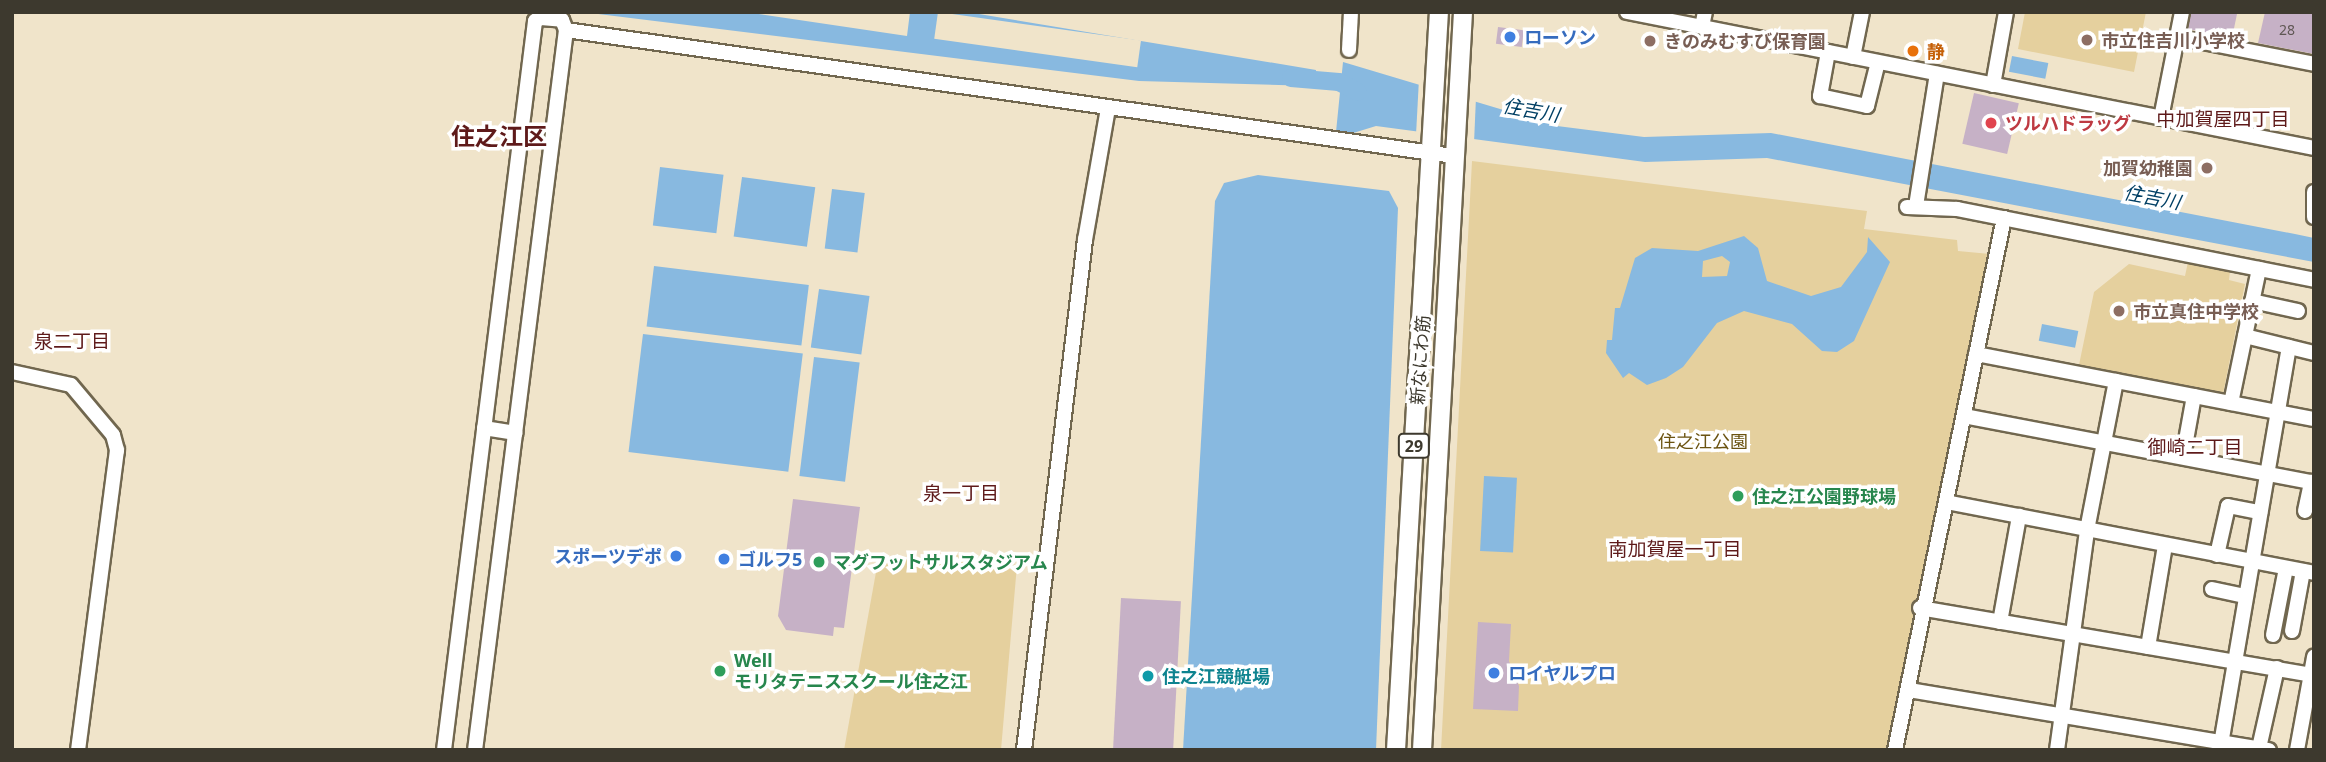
<!DOCTYPE html>
<meta charset="utf-8">
<style>
body{margin:0}
#map{position:relative;width:2326px;height:762px;overflow:hidden;background:#f0e4ca;font-family:"Noto Sans","Noto Sans JP",sans-serif}
div>[style]{position:absolute}
.green>*{inset:0;background:#e5d09e}
.water>*{inset:0;background:#88b9e0;transform-origin:0 0}
.pier>*{inset:0;background:#f0e4ca;transform-origin:0 0}
.river>*{height:18px;margin:-9px;padding:0 9px;transform-origin:9px;border-radius:9px;background:#88b9e0}
.building>*{inset:0;background:#c6b1c6;transform-origin:0 0}
.roads{filter:drop-shadow(2px 0 #71674f) drop-shadow(-2px 0 #71674f) drop-shadow(0 2px #71674f) drop-shadow(0 -2px #71674f)}
.minor>*{height:14px;margin:-7px;padding:0 7px;transform-origin:7px;border-radius:7px;background:#fff}
.major>*{height:18px;margin:-9px;padding:0 9px;transform-origin:9px;border-radius:9px;background:#fff}
.dots>*{width:19px;height:19px;translate:-50% -50%;box-sizing:border-box;border:4px solid #fff;border-radius:50%}
span{translate:-50% -50%;white-space:nowrap;text-align:center;line-height:1.15;-webkit-text-stroke:7px #fff;paint-order:stroke}
.number-label{font-size:14px;color:#5f5754}
.number-label span{-webkit-text-stroke-width:0}
.shield-label span{padding:2px 5px;background:#fff;border:2px solid;border-radius:5px;-webkit-text-stroke-width:0}
.shield-label{font-size:16px;color:#3d392e;font-weight:700}
.shop-label{font-size:18px;color:#366cbe;font-weight:700}
.left{translate:0 -50%;text-align:left}
.right{translate:-100% -50%;text-align:right}
.education-label{font-size:18px;color:#785e54;font-weight:700}
.food-label{font-size:18px;color:#c56008;font-weight:700}
.health-label{font-size:18px;color:#be3a42;font-weight:700}
.street-label{font-size:18px;color:#3d392e}
.park-label{font-size:18px;color:#6b5311}
.leisure-label{font-size:18px;color:#27864d;font-weight:700}
.culture-label{font-size:18px;color:#0d838f;font-weight:700}
.water-label{font-size:19px;color:#024065;font-style:italic}
.neighbourhood-label{font-size:19px;color:#5e1a1a}
.district-label{font-size:24px;color:#5e1a1a;font-weight:700}
.frame{position:absolute;inset:0;border:14px solid #3d392e;pointer-events:none}
</style>
<div id="map">
<div class="green">
<div style="clip-path:polygon(2025px 12px,2146px 12px,2134px 72px,2018px 49px)"></div>
<div style="clip-path:polygon(1472px 161px,1867px 211px,1864px 229px,1957px 240px,1958px 251px,1990px 254px,1890px 750px,1441px 750px)"></div>
<div style="clip-path:polygon(2188px 262px,2230px 271px,2229px 280px,2245px 284px,2223px 394px,2079px 365px,2094px 292px,2129px 264px,2185px 276px)"></div>
<div style="clip-path:polygon(950px 554px,1017px 565px,1001px 750px,844px 750px,878px 561px)"></div>
</div>
<div class="water">
<div style="clip-path:polygon(582px 12px,967px 12px,1316px 70px,1314px 86px,1139px 81px)"></div>
<div style="left:2012px;top:56px;width:37px;height:16px;rotate:11deg"></div>
<div style="clip-path:polygon(1343px 62px,1557px 126px,1644px 137px,1771px 133px,2295px 234px,2314px 238px,2314px 262px,1767px 158px,1645px 162px,1376px 126px,1350px 134px,1336px 132px)"></div>
<div style="left:660px;top:167px;width:64px;height:59px;rotate:7deg"></div>
<div style="clip-path:polygon(1258px 175px,1389px 191px,1398px 208px,1376px 750px,1183px 750px,1215px 201px,1224px 183px)"></div>
<div style="left:742px;top:177px;width:74px;height:60px;rotate:8deg"></div>
<div style="left:832px;top:189px;width:33px;height:60px;rotate:7deg"></div>
<div style="clip-path:polygon(evenodd,1744px 236px,1758px 248px,1767px 281px,1811px 296px,1841px 287px,1867px 252px,1868px 237px,1890px 262px,1854px 341px,1837px 352px,1822px 351px,1792px 324px,1744px 311px,1717px 323px,1683px 367px,1666px 378px,1647px 385px,1629px 373px,1623px 378px,1606px 353px,1607px 340px,1612px 340px,1615px 308px,1620px 308px,1635px 258px,1652px 248px,1698px 251px,1744px 236px,1722px 256px,1730px 262px,1727px 276px,1702px 277px,1703px 261px,1722px 256px)"></div>
<div style="left:654px;top:266px;width:156px;height:61px;rotate:7deg"></div>
<div style="left:819px;top:289px;width:51px;height:59px;rotate:8deg"></div>
<div style="left:2042px;top:324px;width:37px;height:17px;rotate:11deg"></div>
<div style="left:643px;top:334px;width:161px;height:119px;rotate:7deg"></div>
<div style="left:814px;top:357px;width:46px;height:120px;rotate:7deg"></div>
<div style="left:1484px;top:476px;width:33px;height:75px;rotate:3deg"></div>
</div>
<div class="pier">
<div style="clip-path:polygon(745px 12px,910px 12px,907px 36px)"></div>
<div style="left:938px;top:12px;width:205px;height:27px;rotate:8deg"></div>
<div style="clip-path:polygon(1419px 79px,1476px 97px,1474px 143px,1416px 135px)"></div>
</div>
<div class="river">
<div style="left:1291px;top:78px;width:48px;rotate:4.8deg"></div>
<div style="left:1339px;top:82px;width:21px;rotate:28deg"></div>
</div>
<div class="building">
<div style="clip-path:polygon(2191px 12px,2237px 14px,2232px 38px,2188px 29px)"></div>
<div style="clip-path:polygon(2265px 12px,2314px 12px,2314px 54px,2258px 43px)"></div>
<div style="left:1498px;top:27px;width:26px;height:17px;rotate:7deg"></div>
<div style="left:1974px;top:93px;width:46px;height:52px;rotate:13deg"></div>
<div style="clip-path:polygon(793px 499px,860px 507px,844px 628px,834px 627px,833px 636px,786px 630px,778px 616px)"></div>
<div style="left:1121px;top:598px;width:60px;height:152px;rotate:3deg"></div>
<div style="clip-path:polygon(1478px 622px,1511px 624px,1509px 661px,1519px 686px,1518px 711px,1473px 709px)"></div>
</div>
<div class="roads">
<div class="minor">
<div style="left:1627px;top:12px;width:700px;rotate:11.2deg"></div>
<div style="left:1702px;top:27px;width:15px;rotate:-79deg"></div>
<div style="left:566px;top:30px;width:897px;rotate:8.08deg"></div>
<div style="left:2177px;top:37px;width:140px;rotate:11.1deg"></div>
<div style="left:1349px;top:50px;width:38px;rotate:-87deg"></div>
<div style="left:1828px;top:52px;width:45px;rotate:100.3deg"></div>
<div style="left:1820px;top:96px;width:48px;rotate:12deg"></div>
<div style="left:1867px;top:106px;width:45px;rotate:-76deg"></div>
<div style="left:1853px;top:57px;width:46px;rotate:-78.7deg"></div>
<div style="left:1993px;top:85px;width:74px;rotate:-79.9deg"></div>
<div style="left:2161px;top:118px;width:108px;rotate:-78.8deg"></div>
<div style="left:2314px;top:192px;width:25px;rotate:90deg"></div>
<div style="left:1916px;top:206px;width:134px;rotate:-81deg"></div>
<div style="left:1907px;top:207px;width:50px;rotate:2.3deg"></div>
<div style="left:1957px;top:209px;width:364px;rotate:11.2deg"></div>
<div style="left:2252px;top:301px;width:47px;rotate:12.3deg"></div>
<div style="left:2245px;top:336px;width:71px;rotate:13.8deg"></div>
<div style="left:1976px;top:354px;width:344px;rotate:10.9deg"></div>
<div style="left:12px;top:372px;width:60px;rotate:12.4deg"></div>
<div style="left:71px;top:385px;width:65px;rotate:50deg"></div>
<div style="left:113px;top:435px;width:16px;rotate:75deg"></div>
<div style="left:117px;top:450px;width:303px;rotate:97.4deg"></div>
<div style="left:2231px;top:403px;width:137px;rotate:-78.2deg"></div>
<div style="left:1964px;top:416px;width:356px;rotate:10.8deg"></div>
<div style="left:484px;top:428px;width:32px;rotate:9deg"></div>
<div style="left:2183px;top:457px;width:62px;rotate:-79.8deg"></div>
<div style="left:1946px;top:502px;width:375px;rotate:10.9deg"></div>
<div style="left:2305px;top:511px;width:30px;rotate:-78deg"></div>
<div style="left:2217px;top:555px;width:50px;rotate:-77.3deg"></div>
<div style="left:2228px;top:506px;width:33px;rotate:11deg"></div>
<div style="left:2212px;top:589px;width:34px;rotate:12deg"></div>
<div style="left:1920px;top:608px;width:400px;rotate:9.7deg"></div>
<div style="left:2000px;top:622px;width:108px;rotate:-79.8deg"></div>
<div style="left:2292px;top:631px;width:61px;rotate:-79.6deg"></div>
<div style="left:2273px;top:635px;width:68px;rotate:-79deg"></div>
<div style="left:2148px;top:647px;width:103px;rotate:-80.5deg"></div>
<div style="left:1909px;top:690px;width:365px;rotate:9.5deg"></div>
<div style="left:2259px;top:748px;width:82px;rotate:-77.3deg"></div>
<div style="left:444px;top:750px;width:735px;rotate:-82.88deg"></div>
<div style="left:535px;top:21px;width:7px;rotate:-27deg"></div>
<div style="left:541px;top:18px;width:21px;rotate:5deg"></div>
<div style="left:562px;top:20px;width:11px;rotate:68deg"></div>
<div style="left:566px;top:30px;width:726px;rotate:97.2deg"></div>
<div style="left:1024px;top:750px;width:514px;rotate:-83.18deg"></div>
<div style="left:1085px;top:240px;width:134px;rotate:-80.1deg"></div>
<div style="left:1895px;top:750px;width:543px;rotate:-78.42deg"></div>
<div style="left:2057px;top:750px;width:222px;rotate:-82.2deg"></div>
<div style="left:2087px;top:530px;width:152px;rotate:-79deg"></div>
<div style="left:2220px;top:750px;width:409px;rotate:-80.3deg"></div>
<div style="left:2297px;top:750px;width:95px;rotate:-79.6deg"></div>
</div>
<div class="major">
<div style="left:1396px;top:750px;width:739px;rotate:-86.67deg"></div>
<div style="left:1422px;top:750px;width:739px;rotate:-86.82deg"></div>
</div>
</div>
<div class="dots">
<div style="left:1510px;top:37px;background:#3f7fe0"></div>
<div style="left:2087px;top:40px;background:#8d6e63"></div>
<div style="left:1650px;top:41px;background:#8d6e63"></div>
<div style="left:1913px;top:51px;background:#e8710a"></div>
<div style="left:1991px;top:123px;background:#e0444e"></div>
<div style="left:2207px;top:168px;background:#8d6e63"></div>
<div style="left:2119px;top:311px;background:#8d6e63"></div>
<div style="left:1738px;top:496px;background:#2e9e5b"></div>
<div style="left:676px;top:556px;background:#3f7fe0"></div>
<div style="left:724px;top:559px;background:#3f7fe0"></div>
<div style="left:819px;top:562px;background:#2e9e5b"></div>
<div style="left:720px;top:671px;background:#2e9e5b"></div>
<div style="left:1494px;top:673px;background:#3f7fe0"></div>
<div style="left:1148px;top:676px;background:#0f9aa8"></div>
</div>
<div class="number-label">
<span style="left:2287px;top:30px">28</span>
</div>
<div class="shield-label">
<span style="left:1414px;top:446px">29</span>
</div>
<div class="shop-label">
<span class="left" style="left:1524px;top:37px">ローソン</span>
<span class="right" style="left:662px;top:556px">スポーツデポ</span>
<span class="left" style="left:738px;top:559px">ゴルフ5</span>
<span class="left" style="left:1508px;top:673px">ロイヤルプロ</span>
</div>
<div class="education-label">
<span class="left" style="left:2101px;top:40px">市立住吉川小学校</span>
<span class="left" style="left:1664px;top:41px">きのみむすび保育園</span>
<span class="right" style="left:2193px;top:168px">加賀幼稚園</span>
<span class="left" style="left:2133px;top:311px">市立真住中学校</span>
</div>
<div class="food-label">
<span class="left" style="left:1927px;top:51px">静</span>
</div>
<div class="health-label">
<span class="left" style="left:2005px;top:123px">ツルハドラッグ</span>
</div>
<div class="street-label">
<span style="left:1420px;top:360px;rotate:-86deg">新なにわ筋</span>
</div>
<div class="park-label">
<span style="left:1703px;top:441px">住之江公園</span>
</div>
<div class="leisure-label">
<span class="left" style="left:1752px;top:496px">住之江公園野球場</span>
<span class="left" style="left:833px;top:562px">マグフットサルスタジアム</span>
<span class="left" style="left:734px;top:671px">Well<br>モリタテニススクール住之江</span>
</div>
<div class="culture-label">
<span class="left" style="left:1162px;top:676px">住之江競艇場</span>
</div>
<div class="water-label">
<span style="left:1531px;top:111px;rotate:10deg">住吉川</span>
<span style="left:2152px;top:198px;rotate:11deg">住吉川</span>
</div>
<div class="neighbourhood-label">
<span style="left:2223px;top:120px">中加賀屋四丁目</span>
<span style="left:72px;top:342px">泉二丁目</span>
<span style="left:2195px;top:448px">御崎二丁目</span>
<span style="left:961px;top:494px">泉一丁目</span>
<span style="left:1675px;top:550px">南加賀屋一丁目</span>
</div>
<div class="district-label">
<span style="left:499px;top:136px">住之江区</span>
</div>
<div class="frame"></div>
</div>
